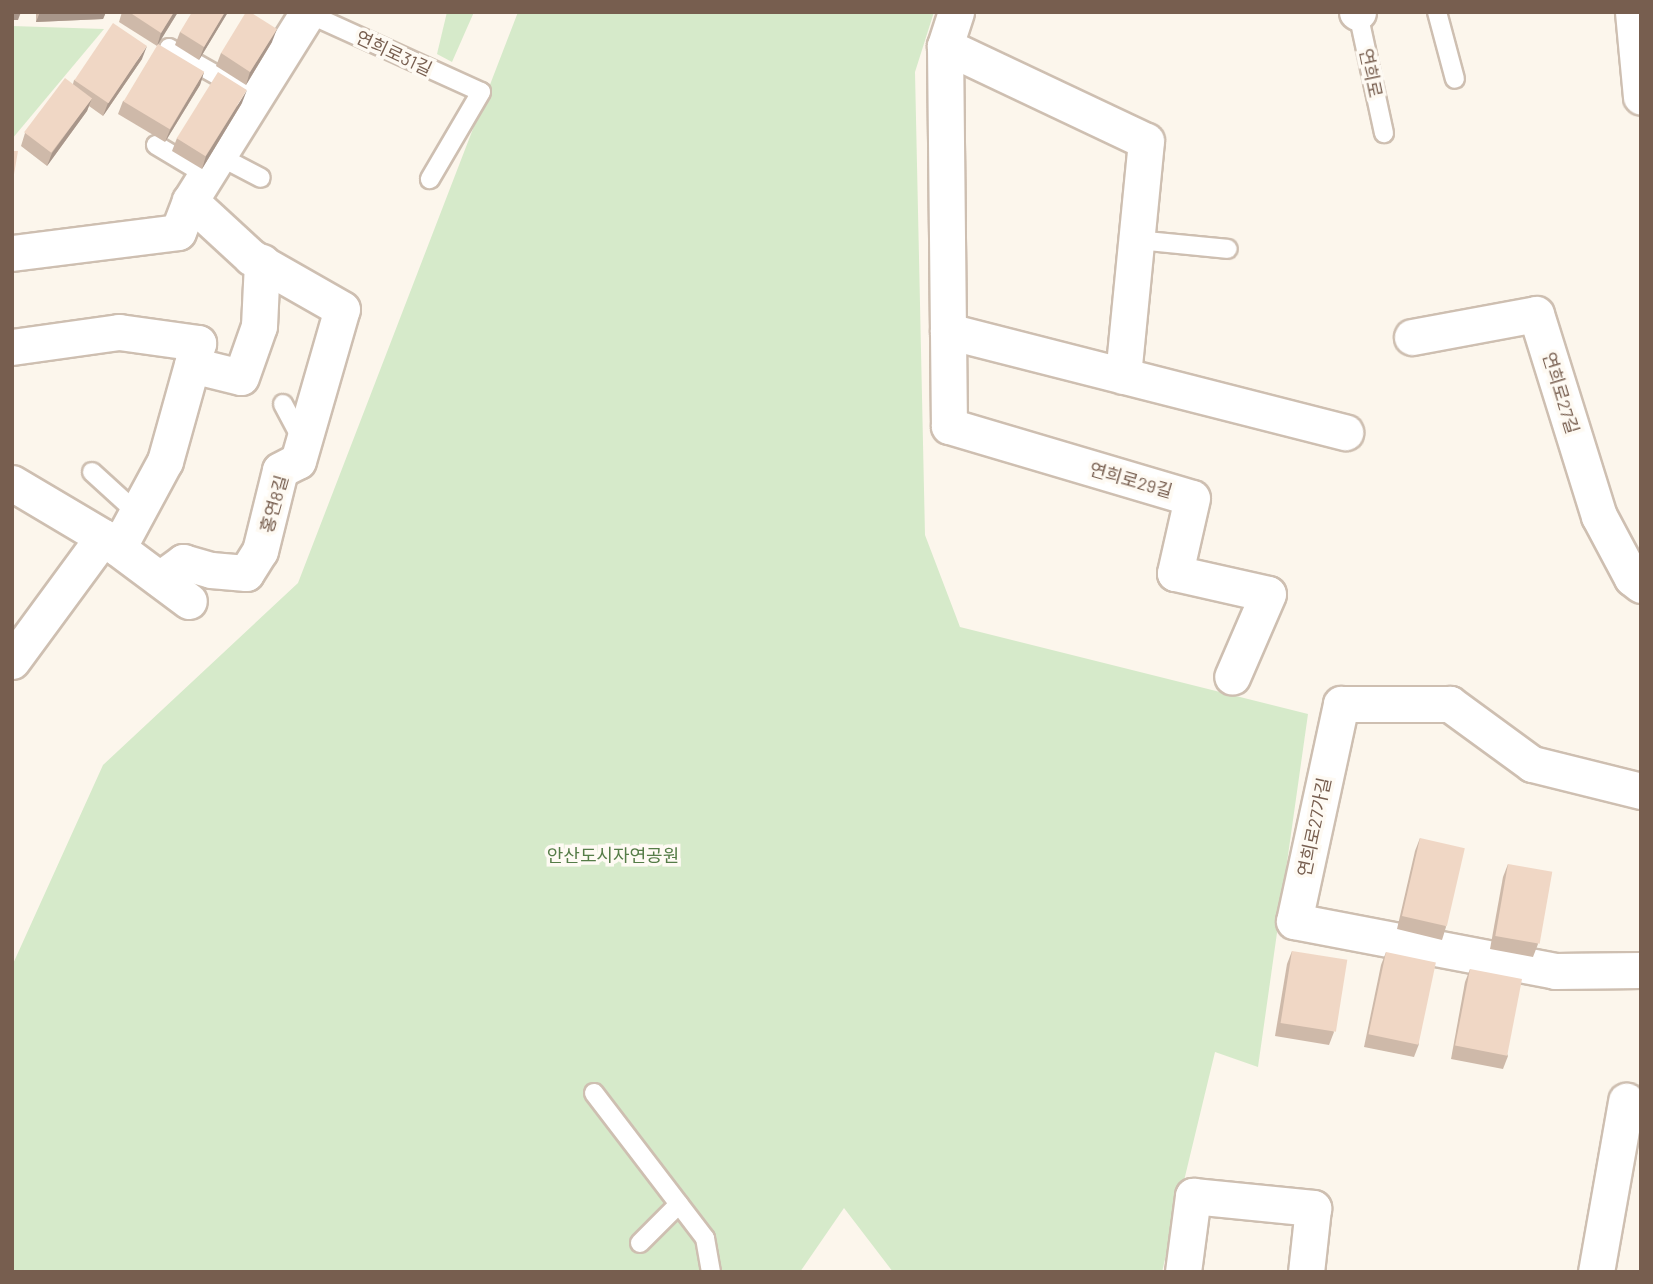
<!DOCTYPE html>
<meta charset="utf-8">
<style>
body{margin:0}
#map{position:relative;width:1653px;height:1284px;overflow:hidden;background:#fcf6ec;font-family:Barlow,"Noto Sans KR",sans-serif}
div>[style]{position:absolute}
.green>*{inset:0;background:#d6eaca}
.roads{filter:drop-shadow(2px 0 #cebfb1) drop-shadow(-2px 0 #cebfb1) drop-shadow(0 2px #cebfb1) drop-shadow(0 -2px #cebfb1)}
.lane>*{height:18px;margin:-9px;padding:0 9px;transform-origin:9px;border-radius:9px;background:#fff}
.street>*{height:35px;margin:-17.5px;padding:0 17.5px;transform-origin:17.5px;border-radius:17.5px;background:#fff}
.wall>*{inset:0;background:#ceb9a9}
.shaded-wall>*{inset:0;background:#a8968a}
.building>*{inset:0;background:#f0d7c5;transform-origin:0 0}
span{translate:-50% -50%;white-space:nowrap;text-align:center;line-height:1.15;-webkit-text-stroke:7px #fefaf3;paint-order:stroke}
.street-label{font-size:18px;color:#775e4f}
.park-label{font-size:18px;color:#557c47}
.frame{position:absolute;inset:0;border:14px solid #775e4f;pointer-events:none}
</style>
<div id="map">
<div class="green">
<div style="clip-path:polygon(447px 12px,474px 12px,452px 62px,437px 54px)"></div>
<div style="clip-path:polygon(518px 12px,934px 12px,915px 72px,925px 535px,960px 627px,1308px 714px,1258px 1067px,1215px 1052px,1162px 1272px,893px 1272px,844px 1208px,800px 1272px,12px 1272px,12px 966px,103px 765px,298px 583px)"></div>
<div style="clip-path:polygon(12px 26px,104px 29px,12px 139px)"></div>
</div>
<div class="roads">
<div class="lane">
<div style="left:1437px;top:12px;width:69px;rotate:75deg"></div>
<div style="left:307px;top:13px;width:191px;rotate:24.4deg"></div>
<div style="left:481px;top:92px;width:101px;rotate:120.4deg"></div>
<div style="left:1358px;top:13px;width:123px;rotate:77.8deg"></div>
<div style="left:169px;top:48px;width:77px;rotate:29.6deg"></div>
<div style="left:156px;top:145px;width:58px;rotate:31deg"></div>
<div style="left:219px;top:156px;width:47px;rotate:27.6deg"></div>
<div style="left:1137px;top:240px;width:91px;rotate:5.6deg"></div>
<div style="left:283px;top:404px;width:40px;rotate:62deg"></div>
<div style="left:92px;top:472px;width:61px;rotate:42.3deg"></div>
<div style="left:594px;top:1093px;width:183px;rotate:52.6deg"></div>
<div style="left:705px;top:1238px;width:35px;rotate:80deg"></div>
<div style="left:640px;top:1243px;width:55px;rotate:-45deg"></div>
</div>
<div class="street">
<div style="left:956px;top:12px;width:36px;rotate:108deg"></div>
<div style="left:945px;top:46px;width:380px;rotate:89.4deg"></div>
<div style="left:949px;top:426px;width:253px;rotate:16.5deg"></div>
<div style="left:1192px;top:498px;width:77px;rotate:102.8deg"></div>
<div style="left:1175px;top:573px;width:95px;rotate:12.7deg"></div>
<div style="left:1268px;top:594px;width:90px;rotate:113.4deg"></div>
<div style="left:1357px;top:12px;width:1px"></div>
<div style="left:1633px;top:12px;width:85px;rotate:84.6deg"></div>
<div style="left:945px;top:46px;width:222px;rotate:25.3deg"></div>
<div style="left:1146px;top:141px;width:236px;rotate:95.6deg"></div>
<div style="left:12px;top:253px;width:167px;rotate:-7.2deg"></div>
<div style="left:178px;top:232px;width:33px;rotate:-69deg"></div>
<div style="left:190px;top:201px;width:223px;rotate:-58deg"></div>
<div style="left:948px;top:331px;width:410px;rotate:14.3deg"></div>
<div style="left:1412px;top:337px;width:126px;rotate:-10.5deg"></div>
<div style="left:1536px;top:314px;width:212px;rotate:72.7deg"></div>
<div style="left:1599px;top:516px;width:70px;rotate:62deg"></div>
<div style="left:1632px;top:578px;width:11px;rotate:38deg"></div>
<div style="left:12px;top:347px;width:108px;rotate:-8deg"></div>
<div style="left:119px;top:332px;width:80px;rotate:7.9deg"></div>
<div style="left:198px;top:343px;width:123px;rotate:105.6deg"></div>
<div style="left:165px;top:461px;width:99px;rotate:118.4deg"></div>
<div style="left:192px;top:365px;width:50px;rotate:13.8deg"></div>
<div style="left:241px;top:377px;width:54px;rotate:-70.6deg"></div>
<div style="left:259px;top:326px;width:64px;rotate:-87.3deg"></div>
<div style="left:12px;top:483px;width:106px;rotate:30.7deg"></div>
<div style="left:103px;top:537px;width:107px;rotate:36.7deg"></div>
<div style="left:160px;top:579px;width:29px;rotate:-36deg"></div>
<div style="left:183px;top:562px;width:29px;rotate:16deg"></div>
<div style="left:211px;top:570px;width:35px;rotate:5deg"></div>
<div style="left:246px;top:573px;width:26px;rotate:-58deg"></div>
<div style="left:260px;top:551px;width:83px;rotate:-76.1deg"></div>
<div style="left:280px;top:470px;width:20px;rotate:-27deg"></div>
<div style="left:298px;top:461px;width:158px;rotate:-73.9deg"></div>
<div style="left:342px;top:309px;width:105px;rotate:-150.3deg"></div>
<div style="left:251px;top:257px;width:83px;rotate:-137.4deg"></div>
<div style="left:12px;top:661px;width:154px;rotate:-53.7deg"></div>
<div style="left:1641px;top:791px;width:112px;rotate:-166.1deg"></div>
<div style="left:1532px;top:764px;width:102px;rotate:-143.8deg"></div>
<div style="left:1450px;top:704px;width:109px;rotate:180deg"></div>
<div style="left:1341px;top:704px;width:222px;rotate:102.2deg"></div>
<div style="left:1294px;top:921px;width:266px;rotate:10.8deg"></div>
<div style="left:1555px;top:971px;width:86px;rotate:-0.7deg"></div>
<div style="left:1183px;top:1272px;width:77px;rotate:-82.5deg"></div>
<div style="left:1193px;top:1196px;width:121px;rotate:5.7deg"></div>
<div style="left:1313px;top:1208px;width:64px;rotate:96.2deg"></div>
<div style="left:1596px;top:1272px;width:174px;rotate:-80deg"></div>
</div>
</div>
<div class="wall">
<div style="clip-path:polygon(36px 12px,106px 12px,103px 19px,36px 22px)"></div>
<div style="clip-path:polygon(122px 12px,178px 12px,157px 46px,119px 22px)"></div>
<div style="clip-path:polygon(228px 12px,199px 60px,175px 45px,180px 32px)"></div>
<div style="clip-path:polygon(272px 42px,246px 85px,216px 66px,221px 53px)"></div>
<div style="clip-path:polygon(142px 59px,103px 116px,89px 106px,87px 111px,47px 166px,21px 146px,25px 133px,73px 84px,74px 80px)"></div>
<div style="clip-path:polygon(204px 72px,200px 85px,165px 142px,118px 114px,123px 101px)"></div>
<div style="clip-path:polygon(242px 103px,202px 169px,172px 151px,177px 138px)"></div>
<div style="clip-path:polygon(1420px 838px,1446px 927px,1442px 940px,1397px 929px,1415px 851px)"></div>
<div style="clip-path:polygon(1508px 864px,1538px 944px,1533px 957px,1490px 949px,1503px 877px)"></div>
<div style="clip-path:polygon(1292px 951px,1334px 1032px,1329px 1045px,1275px 1036px,1287px 964px)"></div>
<div style="clip-path:polygon(1386px 952px,1419px 1044px,1414px 1057px,1364px 1047px,1381px 965px)"></div>
<div style="clip-path:polygon(1470px 969px,1508px 1056px,1503px 1069px,1451px 1059px,1465px 982px)"></div>
</div>
<div class="shaded-wall">
<div style="clip-path:polygon(12px 12px,21px 12px,18px 20px,12px 20px)"></div>
<div style="clip-path:polygon(40px 12px,106px 12px,103px 19px,36px 22px)"></div>
<div style="clip-path:polygon(174px 12px,178px 12px,157px 46px,161px 33px)"></div>
<div style="clip-path:polygon(225px 12px,228px 12px,199px 60px,204px 47px)"></div>
<div style="clip-path:polygon(277px 29px,272px 42px,246px 85px,250px 72px)"></div>
<div style="clip-path:polygon(147px 46px,142px 59px,103px 116px,108px 103px)"></div>
<div style="clip-path:polygon(204px 72px,200px 85px,165px 142px,170px 130px)"></div>
<div style="clip-path:polygon(247px 90px,242px 103px,202px 169px,206px 156px)"></div>
<div style="clip-path:polygon(92px 98px,87px 111px,47px 166px,52px 153px)"></div>
</div>
<div class="building">
<div style="clip-path:polygon(129px 12px,174px 12px,161px 33px)"></div>
<div style="clip-path:polygon(192px 12px,225px 12px,204px 47px,180px 32px)"></div>
<div style="clip-path:polygon(246px 12px,250px 12px,277px 29px,250px 72px,221px 53px)"></div>
<div style="left:113px;top:23px;width:41px;height:69px;rotate:34deg"></div>
<div style="left:158px;top:44px;width:54px;height:67px;rotate:31deg"></div>
<div style="left:218px;top:72px;width:34px;height:78px;rotate:32deg"></div>
<div style="left:65px;top:78px;width:34px;height:68px;rotate:37deg"></div>
<div style="clip-path:polygon(12px 151px,18px 151px,12px 186px)"></div>
<div style="left:1420px;top:838px;width:46px;height:80px;rotate:13deg"></div>
<div style="left:1508px;top:864px;width:45px;height:73px;rotate:10deg"></div>
<div style="left:1292px;top:951px;width:56px;height:73px;rotate:9deg"></div>
<div style="left:1386px;top:952px;width:51px;height:84px;rotate:12deg"></div>
<div style="left:1470px;top:969px;width:53px;height:78px;rotate:11deg"></div>
</div>
<div class="street-label">
<span style="left:394px;top:53px;rotate:25deg">연희로31길</span>
<span style="left:1371px;top:73px;rotate:78deg">연희로</span>
<span style="left:1561px;top:393px;rotate:73deg">연희로27길</span>
<span style="left:1131px;top:480px;rotate:16deg">연희로29길</span>
<span style="left:274px;top:504px;rotate:-74deg">홍연8길</span>
<span style="left:1314px;top:827px;rotate:-78deg">연희로27가길</span>
</div>
<div class="park-label">
<span style="left:613px;top:855px">안산도시자연공원</span>
</div>
<div class="frame"></div>
</div>
